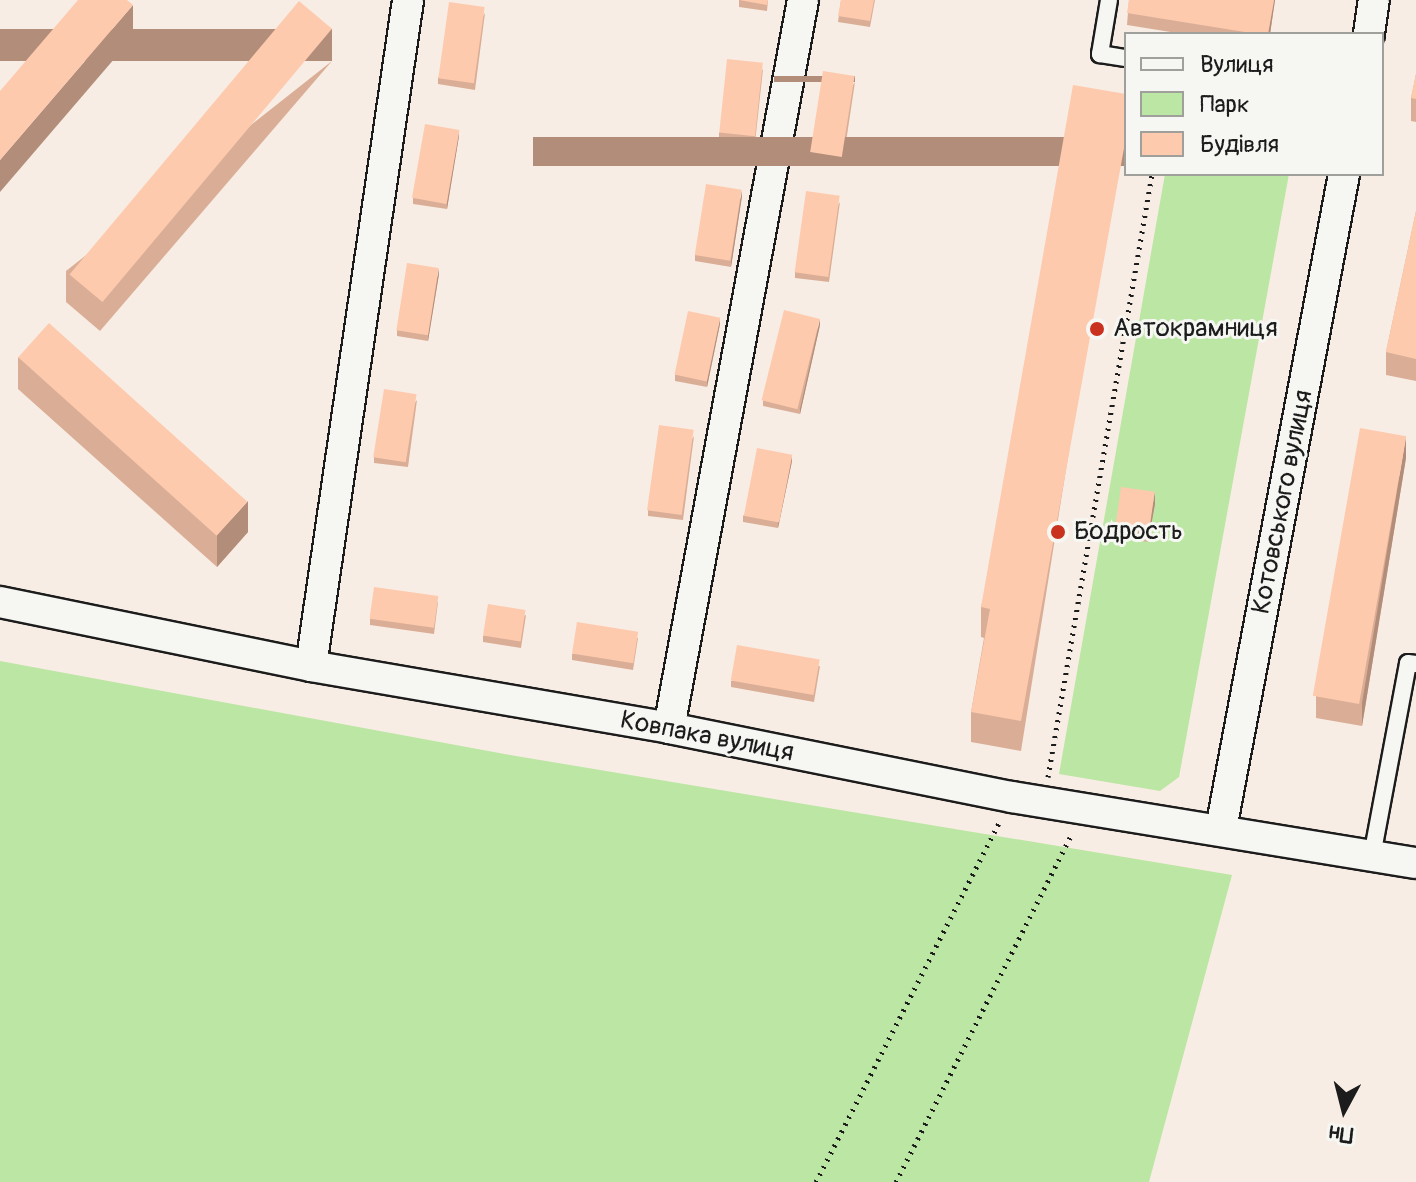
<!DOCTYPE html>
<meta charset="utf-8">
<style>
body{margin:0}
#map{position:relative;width:1416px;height:1182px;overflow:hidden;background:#f8ede4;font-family:Pangolin,sans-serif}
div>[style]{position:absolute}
.green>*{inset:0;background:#bce6a3}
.path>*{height:5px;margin-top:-2.5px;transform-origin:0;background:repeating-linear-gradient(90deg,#1c1c1c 0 2px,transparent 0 8px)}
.roads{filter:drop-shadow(2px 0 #1c1c1c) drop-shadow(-2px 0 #1c1c1c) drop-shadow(0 2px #1c1c1c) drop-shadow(0 -2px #1c1c1c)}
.lane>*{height:16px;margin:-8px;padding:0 8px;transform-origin:8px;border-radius:8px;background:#f6f6f2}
.street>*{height:30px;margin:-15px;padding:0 15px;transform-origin:15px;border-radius:15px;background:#f6f6f2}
.wall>*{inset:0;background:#daae96}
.shaded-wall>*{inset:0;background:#b28d7a;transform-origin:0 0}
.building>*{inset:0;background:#fecaae;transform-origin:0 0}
.dots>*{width:22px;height:22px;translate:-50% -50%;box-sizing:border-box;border:4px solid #f6f6f2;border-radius:50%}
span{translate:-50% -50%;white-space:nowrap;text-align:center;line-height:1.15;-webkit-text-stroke:6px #f6f6f2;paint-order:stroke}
.poi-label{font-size:26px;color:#1c1c1c}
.left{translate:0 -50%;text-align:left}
.street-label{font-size:26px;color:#1c1c1c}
.legend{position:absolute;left:1124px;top:32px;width:260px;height:144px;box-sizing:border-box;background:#f6f6f2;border:2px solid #9f9f9c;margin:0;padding:10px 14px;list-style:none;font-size:24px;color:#1c1c1c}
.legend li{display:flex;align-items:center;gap:16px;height:40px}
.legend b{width:40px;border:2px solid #9f9f9c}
.north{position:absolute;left:1304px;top:1070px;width:80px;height:80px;-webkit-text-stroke:6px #f6f6f2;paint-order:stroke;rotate:187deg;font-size:22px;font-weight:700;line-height:32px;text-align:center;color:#1c1c1c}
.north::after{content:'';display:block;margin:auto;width:28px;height:36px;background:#1c1c1c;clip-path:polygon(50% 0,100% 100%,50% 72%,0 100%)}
</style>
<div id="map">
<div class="green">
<div style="clip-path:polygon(1165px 174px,1289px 174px,1179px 777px,1160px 791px,1059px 774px)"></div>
<div style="clip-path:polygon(0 661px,516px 756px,1232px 875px,1149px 1182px,0 1182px)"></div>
</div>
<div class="path">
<div style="left:1048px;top:777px;width:612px;rotate:-80.21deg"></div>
<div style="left:816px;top:1182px;width:407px;rotate:-63deg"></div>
<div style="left:896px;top:1182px;width:390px;rotate:-63.2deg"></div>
</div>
<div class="roads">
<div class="lane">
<div style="left:1109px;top:0;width:55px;rotate:99.5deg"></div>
<div style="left:1100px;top:54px;width:26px;rotate:9deg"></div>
<div style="left:1372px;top:856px;width:196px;rotate:-79.4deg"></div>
<div style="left:1408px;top:663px;width:8px;rotate:7deg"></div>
</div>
<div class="street">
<div style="left:1369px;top:34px;width:34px;rotate:-82deg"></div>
<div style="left:0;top:602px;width:318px;rotate:11.6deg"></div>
<div style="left:311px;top:666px;width:363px;rotate:9.8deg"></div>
<div style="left:669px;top:728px;width:350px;rotate:11.4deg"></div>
<div style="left:1012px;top:797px;width:409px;rotate:9.3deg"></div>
<div style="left:311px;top:666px;width:673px;rotate:-81.71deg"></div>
<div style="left:669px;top:728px;width:740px;rotate:-79.57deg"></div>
<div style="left:1221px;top:829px;width:666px;rotate:-79.36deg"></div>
</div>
</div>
<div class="wall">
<div style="clip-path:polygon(739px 0,768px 0,767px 11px,739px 7px)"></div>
<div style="clip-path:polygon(841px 0,875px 0,870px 27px,838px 22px)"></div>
<div style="clip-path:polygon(1129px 0,1275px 0,1270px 34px,1183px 34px,1127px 25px)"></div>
<div style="clip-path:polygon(485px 13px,475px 90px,438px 84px,438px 78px)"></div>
<div style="clip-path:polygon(332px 61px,100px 331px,66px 302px,66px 271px)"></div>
<div style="clip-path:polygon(763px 69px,755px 143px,719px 139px,719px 133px)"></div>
<div style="clip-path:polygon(1416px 74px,1416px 122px,1411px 121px,1411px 98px)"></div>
<div style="clip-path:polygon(855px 82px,843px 162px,811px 158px,811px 152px)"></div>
<div style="clip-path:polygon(1126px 94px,1021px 751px,971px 742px,971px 712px,984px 638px,981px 637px,981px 607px)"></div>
<div style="clip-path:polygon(459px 136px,447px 209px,413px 204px,413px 198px)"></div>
<div style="clip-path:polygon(742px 196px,731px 267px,695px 261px,695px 255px)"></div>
<div style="clip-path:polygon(840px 202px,829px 282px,795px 278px,795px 272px)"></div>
<div style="clip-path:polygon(1416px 211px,1416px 381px,1386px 375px,1386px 352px)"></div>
<div style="clip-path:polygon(439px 274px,428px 341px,397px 336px,397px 330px)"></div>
<div style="clip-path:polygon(720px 324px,707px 387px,675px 381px,675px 375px)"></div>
<div style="clip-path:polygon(820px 325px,800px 414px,763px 406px,763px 401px)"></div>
<div style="clip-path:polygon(18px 357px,248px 532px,217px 567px,18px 389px)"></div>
<div style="clip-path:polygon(417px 400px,408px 467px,374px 463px,374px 457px)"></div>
<div style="clip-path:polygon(694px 436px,683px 520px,648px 516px,648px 510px)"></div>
<div style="clip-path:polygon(1406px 458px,1362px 726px,1316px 718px,1316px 696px)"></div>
<div style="clip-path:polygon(792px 461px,778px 528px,743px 522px,743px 516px)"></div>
<div style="clip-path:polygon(1155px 504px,1148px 542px,1115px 536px,1115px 525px)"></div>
<div style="clip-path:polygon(438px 602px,434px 634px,370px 625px,370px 619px)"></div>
<div style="clip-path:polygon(526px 615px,521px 648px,483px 642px,483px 636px)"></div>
<div style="clip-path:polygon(638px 638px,633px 670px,572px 660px,572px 654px)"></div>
<div style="clip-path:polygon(820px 666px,814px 702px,731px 687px,731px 681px)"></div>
</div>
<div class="shaded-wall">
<div style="clip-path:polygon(1274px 0,1275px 0,1270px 34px,1268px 34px)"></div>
<div style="clip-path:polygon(133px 5px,133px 37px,0 192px,0 160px)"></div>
<div style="left:332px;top:29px;width:32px;height:356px;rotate:90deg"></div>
<div style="left:855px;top:76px;width:6px;height:81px;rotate:90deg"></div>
<div style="clip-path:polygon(459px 130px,459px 136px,447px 209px,447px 203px)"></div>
<div style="left:1126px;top:137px;width:29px;height:593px;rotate:90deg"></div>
<div style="clip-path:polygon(742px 190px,742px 196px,731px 267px,731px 261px)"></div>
<div style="clip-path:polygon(439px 268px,439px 274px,428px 341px,428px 335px)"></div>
<div style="clip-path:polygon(720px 318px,720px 324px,707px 387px,707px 381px)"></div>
<div style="clip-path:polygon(820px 319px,820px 325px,800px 414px,800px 409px)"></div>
<div style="clip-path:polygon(1406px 436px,1406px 458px,1362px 726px,1362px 703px)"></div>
<div style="clip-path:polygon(792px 455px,792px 461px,778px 528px,778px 522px)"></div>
<div style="clip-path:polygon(1155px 492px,1155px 504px,1148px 542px,1148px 530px)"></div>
<div style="clip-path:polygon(248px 501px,248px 532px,217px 567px,217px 535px)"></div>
</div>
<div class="building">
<div style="clip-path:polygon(78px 0,127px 0,133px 5px,0 160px,0 91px)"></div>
<div style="clip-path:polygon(739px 0,768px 0,767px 5px)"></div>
<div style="clip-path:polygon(841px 0,874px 0,870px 21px,838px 16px)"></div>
<div style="clip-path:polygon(1129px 0,1274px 0,1268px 34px,1258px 34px,1127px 13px)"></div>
<div style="left:299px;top:1px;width:43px;height:357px;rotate:40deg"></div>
<div style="left:449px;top:2px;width:36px;height:77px;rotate:8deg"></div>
<div style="left:727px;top:59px;width:36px;height:74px;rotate:6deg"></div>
<div style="left:823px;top:71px;width:32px;height:82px;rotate:9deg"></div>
<div style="clip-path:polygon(1416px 74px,1416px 99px,1411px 98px)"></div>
<div style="clip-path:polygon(1073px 85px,1126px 94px,1126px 137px,1021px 721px,971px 712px,990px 609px,981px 607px)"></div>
<div style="left:425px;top:124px;width:35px;height:75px;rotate:10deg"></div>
<div style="left:706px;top:184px;width:36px;height:72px;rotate:9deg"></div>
<div style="left:806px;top:191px;width:34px;height:82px;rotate:8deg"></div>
<div style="clip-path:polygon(1416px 211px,1416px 359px,1386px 352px)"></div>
<div style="left:407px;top:263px;width:32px;height:68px;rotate:9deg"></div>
<div style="left:784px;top:310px;width:37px;height:93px;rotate:14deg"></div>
<div style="left:688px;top:311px;width:33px;height:65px;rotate:12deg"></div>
<div style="left:49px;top:323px;width:267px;height:46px;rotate:42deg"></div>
<div style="left:384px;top:389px;width:33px;height:69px;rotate:9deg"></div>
<div style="left:659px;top:425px;width:35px;height:86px;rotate:8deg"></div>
<div style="left:1360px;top:428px;width:47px;height:272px;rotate:10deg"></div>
<div style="left:757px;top:448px;width:36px;height:69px;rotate:11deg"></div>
<div style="left:1121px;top:487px;width:34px;height:38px;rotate:8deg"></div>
<div style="left:374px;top:587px;width:65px;height:32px;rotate:8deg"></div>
<div style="left:488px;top:604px;width:38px;height:32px;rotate:9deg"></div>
<div style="left:577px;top:622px;width:62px;height:32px;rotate:9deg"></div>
<div style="left:737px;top:645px;width:84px;height:36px;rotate:10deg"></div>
</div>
<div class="dots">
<div style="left:1097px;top:329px;background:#c8321e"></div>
<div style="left:1058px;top:532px;background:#c8321e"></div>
</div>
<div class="poi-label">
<span class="left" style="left:1113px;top:329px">Автокрамниця</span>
<span class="left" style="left:1074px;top:532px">Бодрость</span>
</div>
<div class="street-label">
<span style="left:1283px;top:502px;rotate:-79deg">Котовського вулиця</span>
<span style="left:707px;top:737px;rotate:11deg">Ковпака вулиця</span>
</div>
<ul class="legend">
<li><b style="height:10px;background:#f6f6f2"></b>Вулиця</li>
<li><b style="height:22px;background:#bce6a3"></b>Парк</li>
<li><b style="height:22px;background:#fecaae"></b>Будівля</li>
</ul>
<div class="north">Пн</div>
</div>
